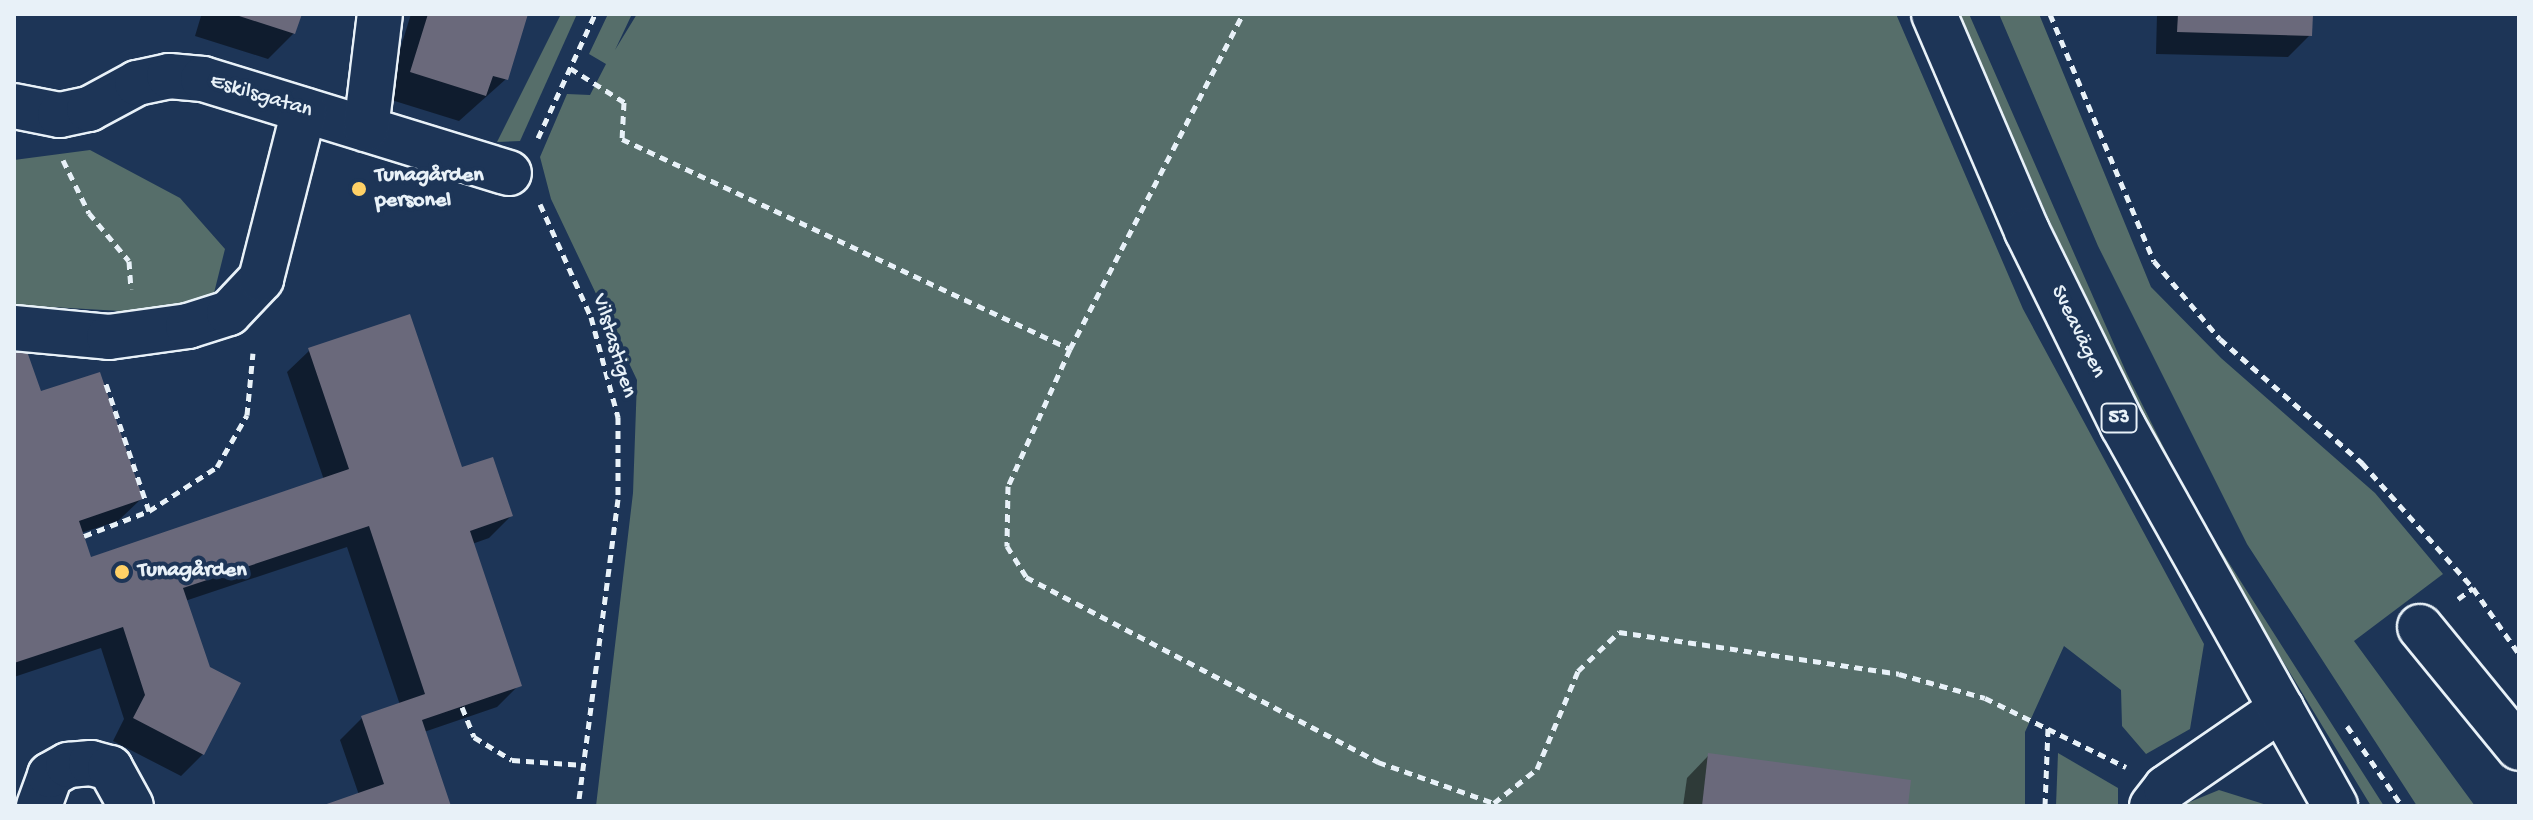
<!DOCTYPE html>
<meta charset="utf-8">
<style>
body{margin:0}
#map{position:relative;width:2533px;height:820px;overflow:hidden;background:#1d3557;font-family:"Gochi Hand",sans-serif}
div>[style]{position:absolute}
.green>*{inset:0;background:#566e6a}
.shadow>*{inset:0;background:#0007}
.building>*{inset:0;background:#6a697b}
.path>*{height:5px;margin-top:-2.5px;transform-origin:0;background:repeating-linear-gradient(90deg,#e8f1f8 0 8px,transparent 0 14px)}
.roads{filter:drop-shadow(2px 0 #e8f1f8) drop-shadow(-2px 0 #e8f1f8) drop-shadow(0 2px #e8f1f8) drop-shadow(0 -2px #e8f1f8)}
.minor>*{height:44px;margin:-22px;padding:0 22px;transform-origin:22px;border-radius:22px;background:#1d3557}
.major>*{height:44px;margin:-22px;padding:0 22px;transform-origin:22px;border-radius:22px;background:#1d3557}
.dots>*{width:22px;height:22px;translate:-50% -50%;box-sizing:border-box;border:4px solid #1d3557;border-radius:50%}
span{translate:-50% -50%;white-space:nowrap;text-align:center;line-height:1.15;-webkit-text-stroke:8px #1d3557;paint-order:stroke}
.shield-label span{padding:2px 6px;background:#1d3557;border:2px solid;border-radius:6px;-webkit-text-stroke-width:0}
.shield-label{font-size:20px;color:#e8f1f8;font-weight:700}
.street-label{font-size:22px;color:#e8f1f8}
.poi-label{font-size:22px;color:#e8f1f8;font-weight:700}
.left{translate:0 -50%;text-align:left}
.frame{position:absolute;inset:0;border:16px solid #e8f1f8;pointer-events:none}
</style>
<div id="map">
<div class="green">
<div style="clip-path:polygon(561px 14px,577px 14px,520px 141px,497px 142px)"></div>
<div style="clip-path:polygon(608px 14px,632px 14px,615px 50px,637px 14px,1896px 14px,2023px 309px,2204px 644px,2190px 729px,2146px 754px,2122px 726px,2121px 690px,2064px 646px,2025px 732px,2025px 806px,596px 806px,633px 493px,637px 380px,551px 199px,540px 157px,567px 94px,590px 95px,606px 64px,589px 54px)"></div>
<div style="clip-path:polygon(1959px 14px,1969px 14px,2127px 374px,2194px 508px,2384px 806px,2371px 806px,2183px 497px,2099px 334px)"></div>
<div style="clip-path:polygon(1999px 14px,2039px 14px,2151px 287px,2221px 358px,2375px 493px,2443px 574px,2354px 641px,2475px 806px,2417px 806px,2247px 544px,2098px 246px)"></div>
<div style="clip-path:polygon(90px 150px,180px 198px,225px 249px,213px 297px,155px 313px,34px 306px,14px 310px,14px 160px)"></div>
<div style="clip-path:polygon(2058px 753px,2118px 788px,2118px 806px,2056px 806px)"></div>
<div style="clip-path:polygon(2219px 790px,2270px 806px,2180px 806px)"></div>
</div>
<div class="shadow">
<div style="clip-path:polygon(195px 14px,300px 14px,294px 33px,268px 59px,195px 36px,201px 16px)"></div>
<div style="clip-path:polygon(411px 14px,526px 14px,506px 79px,459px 121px,385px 98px)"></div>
<div style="clip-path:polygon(2157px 14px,2311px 14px,2310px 35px,2288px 57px,2156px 54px)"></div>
<div style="clip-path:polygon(14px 345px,40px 394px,141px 499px,118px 521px,81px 533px,90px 559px,324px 480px,287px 372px,310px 350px,511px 516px,489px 538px,472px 544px,519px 685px,497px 707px,424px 732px,449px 806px,326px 806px,359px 795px,340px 740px,362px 718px,400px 705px,347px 547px,185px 601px,203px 754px,181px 776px,113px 741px,124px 719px,101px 648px,14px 677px)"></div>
<div style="clip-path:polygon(1709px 755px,1906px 806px,1683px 806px,1687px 778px)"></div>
</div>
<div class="building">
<div style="clip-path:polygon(233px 14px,302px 14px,295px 34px)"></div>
<div style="clip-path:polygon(428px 14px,528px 14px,508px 80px,493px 76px,486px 96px,410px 72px)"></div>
<div style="clip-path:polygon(2178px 14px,2313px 14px,2312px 36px,2177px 32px)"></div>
<div style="clip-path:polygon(410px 314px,462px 467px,493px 457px,513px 516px,470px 531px,522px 686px,422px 720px,451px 806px,321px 806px,384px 784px,361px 716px,425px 694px,369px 526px,183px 588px,210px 667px,241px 683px,204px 755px,133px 718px,145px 695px,123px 627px,14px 663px,14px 343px,23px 340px,41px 391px,100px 372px,143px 499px,79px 521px,91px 557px,349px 469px,308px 348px)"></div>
<div style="clip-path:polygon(1708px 753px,1911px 780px,1908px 806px,1702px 806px)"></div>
</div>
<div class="path">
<div style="left:2050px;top:14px;width:268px;rotate:67.2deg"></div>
<div style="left:2154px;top:261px;width:102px;rotate:49.8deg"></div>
<div style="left:2220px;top:339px;width:189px;rotate:41.1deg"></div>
<div style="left:2362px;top:463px;width:167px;rotate:48.4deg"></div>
<div style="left:2473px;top:588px;width:80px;rotate:55.1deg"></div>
<div style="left:570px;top:68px;width:64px;rotate:32.2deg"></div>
<div style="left:624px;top:102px;width:37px;rotate:93deg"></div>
<div style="left:622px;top:139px;width:495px;rotate:25.1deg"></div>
<div style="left:1070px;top:349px;width:377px;rotate:-62.7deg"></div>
<div style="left:538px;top:138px;width:136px;rotate:-65.3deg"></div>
<div style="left:63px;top:160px;width:59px;rotate:63.9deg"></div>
<div style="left:89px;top:213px;width:62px;rotate:50.2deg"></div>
<div style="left:129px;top:261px;width:28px;rotate:86deg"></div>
<div style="left:540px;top:204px;width:124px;rotate:65.7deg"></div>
<div style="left:591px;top:317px;width:104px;rotate:74.9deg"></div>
<div style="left:618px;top:417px;width:82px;rotate:90deg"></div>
<div style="left:618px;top:499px;width:310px;rotate:97.4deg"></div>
<div style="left:1070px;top:349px;width:150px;rotate:114.3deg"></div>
<div style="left:1008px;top:486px;width:60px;rotate:91deg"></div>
<div style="left:1007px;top:546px;width:36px;rotate:58deg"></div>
<div style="left:1026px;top:577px;width:398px;rotate:27.7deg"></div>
<div style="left:1378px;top:762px;width:123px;rotate:19.5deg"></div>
<div style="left:1494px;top:803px;width:55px;rotate:-38.3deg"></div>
<div style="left:1537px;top:769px;width:106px;rotate:-67.3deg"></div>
<div style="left:1578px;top:671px;width:57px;rotate:-43.6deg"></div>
<div style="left:1619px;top:632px;width:283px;rotate:8.5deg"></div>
<div style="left:1899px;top:674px;width:89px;rotate:15.6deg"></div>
<div style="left:1985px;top:698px;width:157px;rotate:26.1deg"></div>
<div style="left:149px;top:511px;width:81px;rotate:-32.9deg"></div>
<div style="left:217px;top:467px;width:60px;rotate:-60deg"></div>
<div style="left:247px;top:415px;width:62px;rotate:-84.5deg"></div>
<div style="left:84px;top:536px;width:70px;rotate:-21deg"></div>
<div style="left:149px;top:511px;width:137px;rotate:-108.7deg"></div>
<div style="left:2458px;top:599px;width:19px;rotate:-36deg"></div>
<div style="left:462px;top:707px;width:32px;rotate:68deg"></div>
<div style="left:474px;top:737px;width:44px;rotate:31.2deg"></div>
<div style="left:512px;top:760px;width:72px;rotate:4deg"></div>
<div style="left:2347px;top:726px;width:97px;rotate:55.5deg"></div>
<div style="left:2045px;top:806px;width:78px;rotate:-87.8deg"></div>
</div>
<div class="roads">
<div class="minor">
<div style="left:14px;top:106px;width:47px;rotate:11.1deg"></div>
<div style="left:60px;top:115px;width:30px;rotate:-12deg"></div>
<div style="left:89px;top:109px;width:55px;rotate:-28.4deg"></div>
<div style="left:137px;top:83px;width:33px;rotate:-12deg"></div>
<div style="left:169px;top:76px;width:34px;rotate:5deg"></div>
<div style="left:203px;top:79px;width:320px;rotate:17.1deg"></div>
<div style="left:366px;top:129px;width:116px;rotate:-83.1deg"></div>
<div style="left:14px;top:328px;width:95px;rotate:5.4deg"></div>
<div style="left:109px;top:337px;width:80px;rotate:-7.9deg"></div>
<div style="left:188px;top:326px;width:43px;rotate:-17.6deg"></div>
<div style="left:229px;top:313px;width:47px;rotate:-46.7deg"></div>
<div style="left:261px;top:279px;width:174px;rotate:-75.7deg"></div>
<div style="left:2420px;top:627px;width:156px;rotate:50.7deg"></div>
<div style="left:39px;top:806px;width:33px;rotate:-70deg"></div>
<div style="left:50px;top:775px;width:21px;rotate:-29deg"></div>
<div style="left:68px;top:765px;width:23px;rotate:-5deg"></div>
<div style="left:91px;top:763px;width:20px;rotate:15deg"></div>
<div style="left:110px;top:768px;width:43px;rotate:61.1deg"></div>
<div style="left:2152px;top:806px;width:23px;rotate:-52deg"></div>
<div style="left:2166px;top:788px;width:140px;rotate:-34.5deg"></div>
</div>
<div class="major">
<div style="left:1934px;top:14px;width:236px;rotate:66.8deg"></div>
<div style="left:2027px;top:231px;width:217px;rotate:63.8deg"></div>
<div style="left:2123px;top:426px;width:435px;rotate:60.8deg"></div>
</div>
</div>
<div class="dots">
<div style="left:359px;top:189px;background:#ffd166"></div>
<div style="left:122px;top:572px;background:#ffd166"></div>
</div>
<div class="shield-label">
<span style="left:2119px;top:418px">53</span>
</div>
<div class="street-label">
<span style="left:261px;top:97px;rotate:17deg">Eskilsgatan</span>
<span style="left:2077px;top:332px;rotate:64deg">Sveavägen</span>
<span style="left:613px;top:346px;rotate:73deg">Vilstastigen</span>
</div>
<div class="poi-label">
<span class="left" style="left:375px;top:189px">Tunagården<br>personel</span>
<span class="left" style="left:138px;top:572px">Tunagården</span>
</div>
<div class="frame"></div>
</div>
